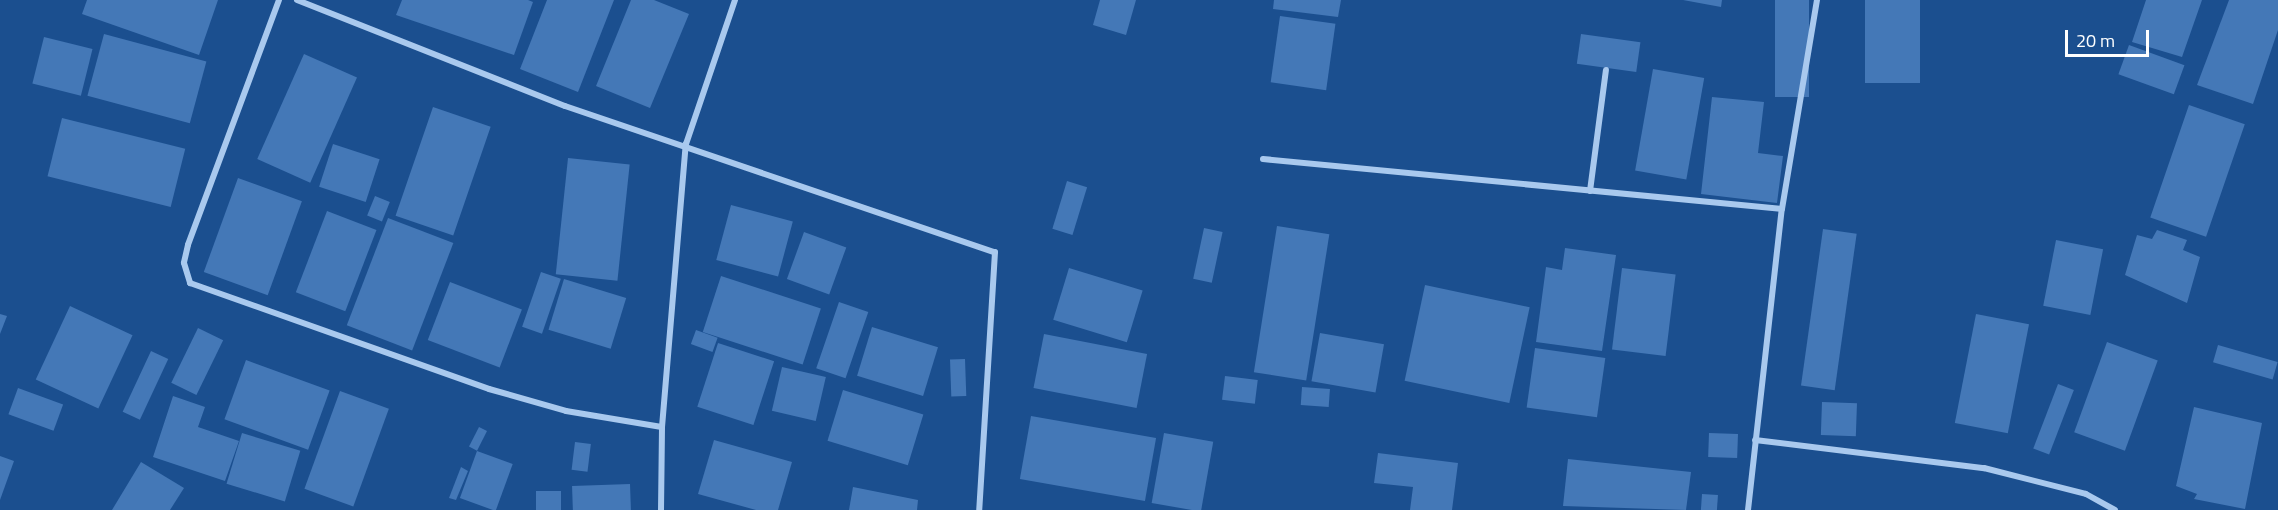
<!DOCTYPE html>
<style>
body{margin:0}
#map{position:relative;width:2278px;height:510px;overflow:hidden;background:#1b4f8f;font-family:"Titillium Web",sans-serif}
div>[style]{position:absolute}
.building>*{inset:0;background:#4478b7;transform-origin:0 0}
.street>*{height:6px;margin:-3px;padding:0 3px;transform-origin:3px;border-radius:3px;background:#a9c9ee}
span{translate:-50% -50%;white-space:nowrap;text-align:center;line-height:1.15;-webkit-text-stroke:5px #1b4f8f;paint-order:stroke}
.scale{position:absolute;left:2065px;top:30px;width:84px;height:27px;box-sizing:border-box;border:3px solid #fff;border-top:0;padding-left:8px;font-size:18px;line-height:21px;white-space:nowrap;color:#fff;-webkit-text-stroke:4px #1b4f8f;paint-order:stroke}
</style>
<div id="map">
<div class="building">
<div style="clip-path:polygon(87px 0,218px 0,199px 55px,82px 14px)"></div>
<div style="clip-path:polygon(402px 0,528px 0,533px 2px,514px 55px,396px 15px)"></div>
<div style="clip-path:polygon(547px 0,614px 0,578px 92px,520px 69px)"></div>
<div style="clip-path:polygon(631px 0,654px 0,689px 14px,650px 108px,596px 86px)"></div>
<div style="clip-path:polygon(1100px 0,1136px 0,1126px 35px,1093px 25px)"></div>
<div style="clip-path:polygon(1274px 0,1341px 0,1338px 17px,1273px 9px)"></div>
<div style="clip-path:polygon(1683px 0,1722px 0,1721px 7px)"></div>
<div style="left:1775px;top:0;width:34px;height:97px"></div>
<div style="left:1865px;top:0;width:55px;height:83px"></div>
<div style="clip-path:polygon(2146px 0,2202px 0,2182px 57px,2132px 42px)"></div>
<div style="clip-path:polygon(2229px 0,2278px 0,2278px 30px,2253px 104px,2197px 85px)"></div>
<div style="left:1280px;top:16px;width:56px;height:67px;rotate:8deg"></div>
<div style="left:104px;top:34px;width:106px;height:64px;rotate:15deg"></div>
<div style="left:1581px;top:34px;width:60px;height:30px;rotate:8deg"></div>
<div style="left:44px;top:37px;width:50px;height:48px;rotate:14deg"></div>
<div style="left:2129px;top:45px;width:59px;height:31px;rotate:20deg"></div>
<div style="left:304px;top:54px;width:58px;height:115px;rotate:24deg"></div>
<div style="left:1653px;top:69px;width:52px;height:103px;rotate:10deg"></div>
<div style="clip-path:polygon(1712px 97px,1764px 102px,1758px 153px,1783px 156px,1777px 203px,1701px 194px)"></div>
<div style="left:2189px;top:105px;width:59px;height:119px;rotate:19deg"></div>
<div style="left:433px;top:107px;width:61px;height:115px;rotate:19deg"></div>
<div style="left:62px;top:118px;width:127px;height:60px;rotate:14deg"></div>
<div style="left:333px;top:144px;width:49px;height:45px;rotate:18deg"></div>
<div style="left:568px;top:158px;width:62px;height:117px;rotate:6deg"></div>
<div style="left:238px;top:178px;width:68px;height:100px;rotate:20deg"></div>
<div style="left:1067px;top:181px;width:21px;height:50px;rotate:17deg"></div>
<div style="left:375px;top:196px;width:16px;height:21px;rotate:22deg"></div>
<div style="left:731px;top:205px;width:64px;height:57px;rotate:15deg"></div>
<div style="left:327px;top:211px;width:53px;height:87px;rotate:21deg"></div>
<div style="left:388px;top:218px;width:70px;height:115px;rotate:21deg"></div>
<div style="left:1277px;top:226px;width:53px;height:148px;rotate:9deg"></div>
<div style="left:1204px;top:228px;width:19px;height:52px;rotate:12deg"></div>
<div style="left:1823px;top:229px;width:34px;height:158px;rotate:8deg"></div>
<div style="clip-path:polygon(2157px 230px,2187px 240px,2183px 250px,2200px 257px,2187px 303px,2125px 275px,2137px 235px,2152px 239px)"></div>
<div style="left:804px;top:232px;width:45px;height:50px;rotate:20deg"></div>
<div style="left:2056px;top:240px;width:48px;height:67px;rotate:11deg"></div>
<div style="clip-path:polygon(1565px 248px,1616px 255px,1602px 351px,1536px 342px,1546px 267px,1562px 270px)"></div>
<div style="left:1069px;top:268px;width:77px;height:54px;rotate:17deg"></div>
<div style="left:1622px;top:268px;width:54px;height:82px;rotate:7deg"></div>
<div style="left:541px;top:272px;width:21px;height:58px;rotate:19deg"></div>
<div style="left:721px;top:276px;width:105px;height:59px;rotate:18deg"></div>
<div style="left:564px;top:279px;width:65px;height:53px;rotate:17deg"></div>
<div style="left:450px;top:282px;width:77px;height:62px;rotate:21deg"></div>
<div style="left:1425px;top:285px;width:107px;height:98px;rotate:12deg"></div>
<div style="left:839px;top:302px;width:31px;height:70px;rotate:19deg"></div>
<div style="left:70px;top:306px;width:69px;height:81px;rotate:25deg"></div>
<div style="clip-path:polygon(0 314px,7px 316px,0 334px)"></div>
<div style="left:1976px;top:314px;width:54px;height:111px;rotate:11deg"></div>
<div style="left:872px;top:327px;width:69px;height:51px;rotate:17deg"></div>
<div style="left:198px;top:328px;width:28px;height:61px;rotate:26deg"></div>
<div style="left:696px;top:330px;width:23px;height:15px;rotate:20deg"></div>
<div style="left:1320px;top:333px;width:65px;height:49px;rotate:10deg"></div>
<div style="left:1044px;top:334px;width:105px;height:55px;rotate:11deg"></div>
<div style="left:2107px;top:342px;width:54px;height:96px;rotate:20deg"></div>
<div style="left:718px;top:343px;width:59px;height:67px;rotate:18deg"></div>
<div style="left:2218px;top:345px;width:62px;height:18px;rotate:16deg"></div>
<div style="left:1535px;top:348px;width:71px;height:60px;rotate:8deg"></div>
<div style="left:151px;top:351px;width:19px;height:67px;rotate:25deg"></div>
<div style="left:965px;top:359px;width:37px;height:15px;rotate:88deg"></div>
<div style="left:246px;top:360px;width:89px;height:63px;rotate:20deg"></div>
<div style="left:782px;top:367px;width:45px;height:45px;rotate:13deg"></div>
<div style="left:1225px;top:376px;width:33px;height:24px;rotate:7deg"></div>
<div style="left:2058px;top:384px;width:17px;height:69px;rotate:21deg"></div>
<div style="left:1302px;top:387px;width:28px;height:18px;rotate:4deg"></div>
<div style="left:18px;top:388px;width:48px;height:28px;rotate:20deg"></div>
<div style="left:843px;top:390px;width:84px;height:53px;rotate:17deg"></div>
<div style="left:340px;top:391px;width:52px;height:104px;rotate:20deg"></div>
<div style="clip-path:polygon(173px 396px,205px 407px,198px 427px,239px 441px,225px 481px,153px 457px)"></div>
<div style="left:1822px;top:402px;width:35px;height:33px;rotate:2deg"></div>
<div style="clip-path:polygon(2194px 407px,2262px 423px,2245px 509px,2194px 499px,2197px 494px,2176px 486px)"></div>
<div style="left:1031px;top:416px;width:127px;height:64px;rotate:10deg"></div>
<div style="left:479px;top:427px;width:9px;height:22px;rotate:27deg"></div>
<div style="left:242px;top:433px;width:61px;height:53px;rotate:17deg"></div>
<div style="left:1164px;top:433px;width:50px;height:71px;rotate:10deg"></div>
<div style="left:1709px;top:433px;width:29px;height:24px;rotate:2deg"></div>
<div style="clip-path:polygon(714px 440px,792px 462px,778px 510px,756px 510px,698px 494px)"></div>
<div style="left:575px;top:442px;width:16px;height:28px;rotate:7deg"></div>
<div style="left:477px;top:451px;width:38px;height:50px;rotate:20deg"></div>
<div style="clip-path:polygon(1378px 453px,1458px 463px,1452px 510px,1410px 510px,1413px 487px,1374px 483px)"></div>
<div style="clip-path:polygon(0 456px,14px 461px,0 500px)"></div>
<div style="clip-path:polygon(1568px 459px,1691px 472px,1686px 510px,1563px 506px)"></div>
<div style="clip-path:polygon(141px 462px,184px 488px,170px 510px,112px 510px)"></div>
<div style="clip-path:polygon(461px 467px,468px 471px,456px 500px,449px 498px)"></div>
<div style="left:630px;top:484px;width:26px;height:58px;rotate:88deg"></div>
<div style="clip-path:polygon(853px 487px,918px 500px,917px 510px,849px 510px)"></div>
<div style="left:536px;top:491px;width:25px;height:19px"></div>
<div style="left:1702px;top:494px;width:16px;height:16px;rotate:4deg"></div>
</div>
<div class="street">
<div style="left:279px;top:0;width:261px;rotate:110.4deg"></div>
<div style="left:188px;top:245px;width:18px;rotate:103deg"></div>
<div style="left:184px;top:263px;width:21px;rotate:73deg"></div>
<div style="left:190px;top:283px;width:317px;rotate:19.5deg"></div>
<div style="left:489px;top:389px;width:80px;rotate:15.9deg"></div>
<div style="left:566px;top:411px;width:97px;rotate:9.5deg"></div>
<div style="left:297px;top:0;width:288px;rotate:21.6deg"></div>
<div style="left:565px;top:106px;width:454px;rotate:18.8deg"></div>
<div style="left:995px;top:252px;width:258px;rotate:93.5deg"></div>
<div style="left:1263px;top:159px;width:521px;rotate:5.5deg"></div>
<div style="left:1590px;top:191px;width:122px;rotate:-82.5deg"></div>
<div style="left:1755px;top:440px;width:231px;rotate:7deg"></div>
<div style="left:1984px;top:468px;width:105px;rotate:14.3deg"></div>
<div style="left:2086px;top:494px;width:33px;rotate:29deg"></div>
<div style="left:661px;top:510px;width:83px;rotate:-89.3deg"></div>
<div style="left:662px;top:427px;width:284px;rotate:-85.2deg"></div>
<div style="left:686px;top:144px;width:152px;rotate:-71.2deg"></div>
<div style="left:1748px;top:510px;width:303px;rotate:-83.6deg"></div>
<div style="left:1782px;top:209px;width:212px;rotate:-80.5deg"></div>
</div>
<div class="scale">20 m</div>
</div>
